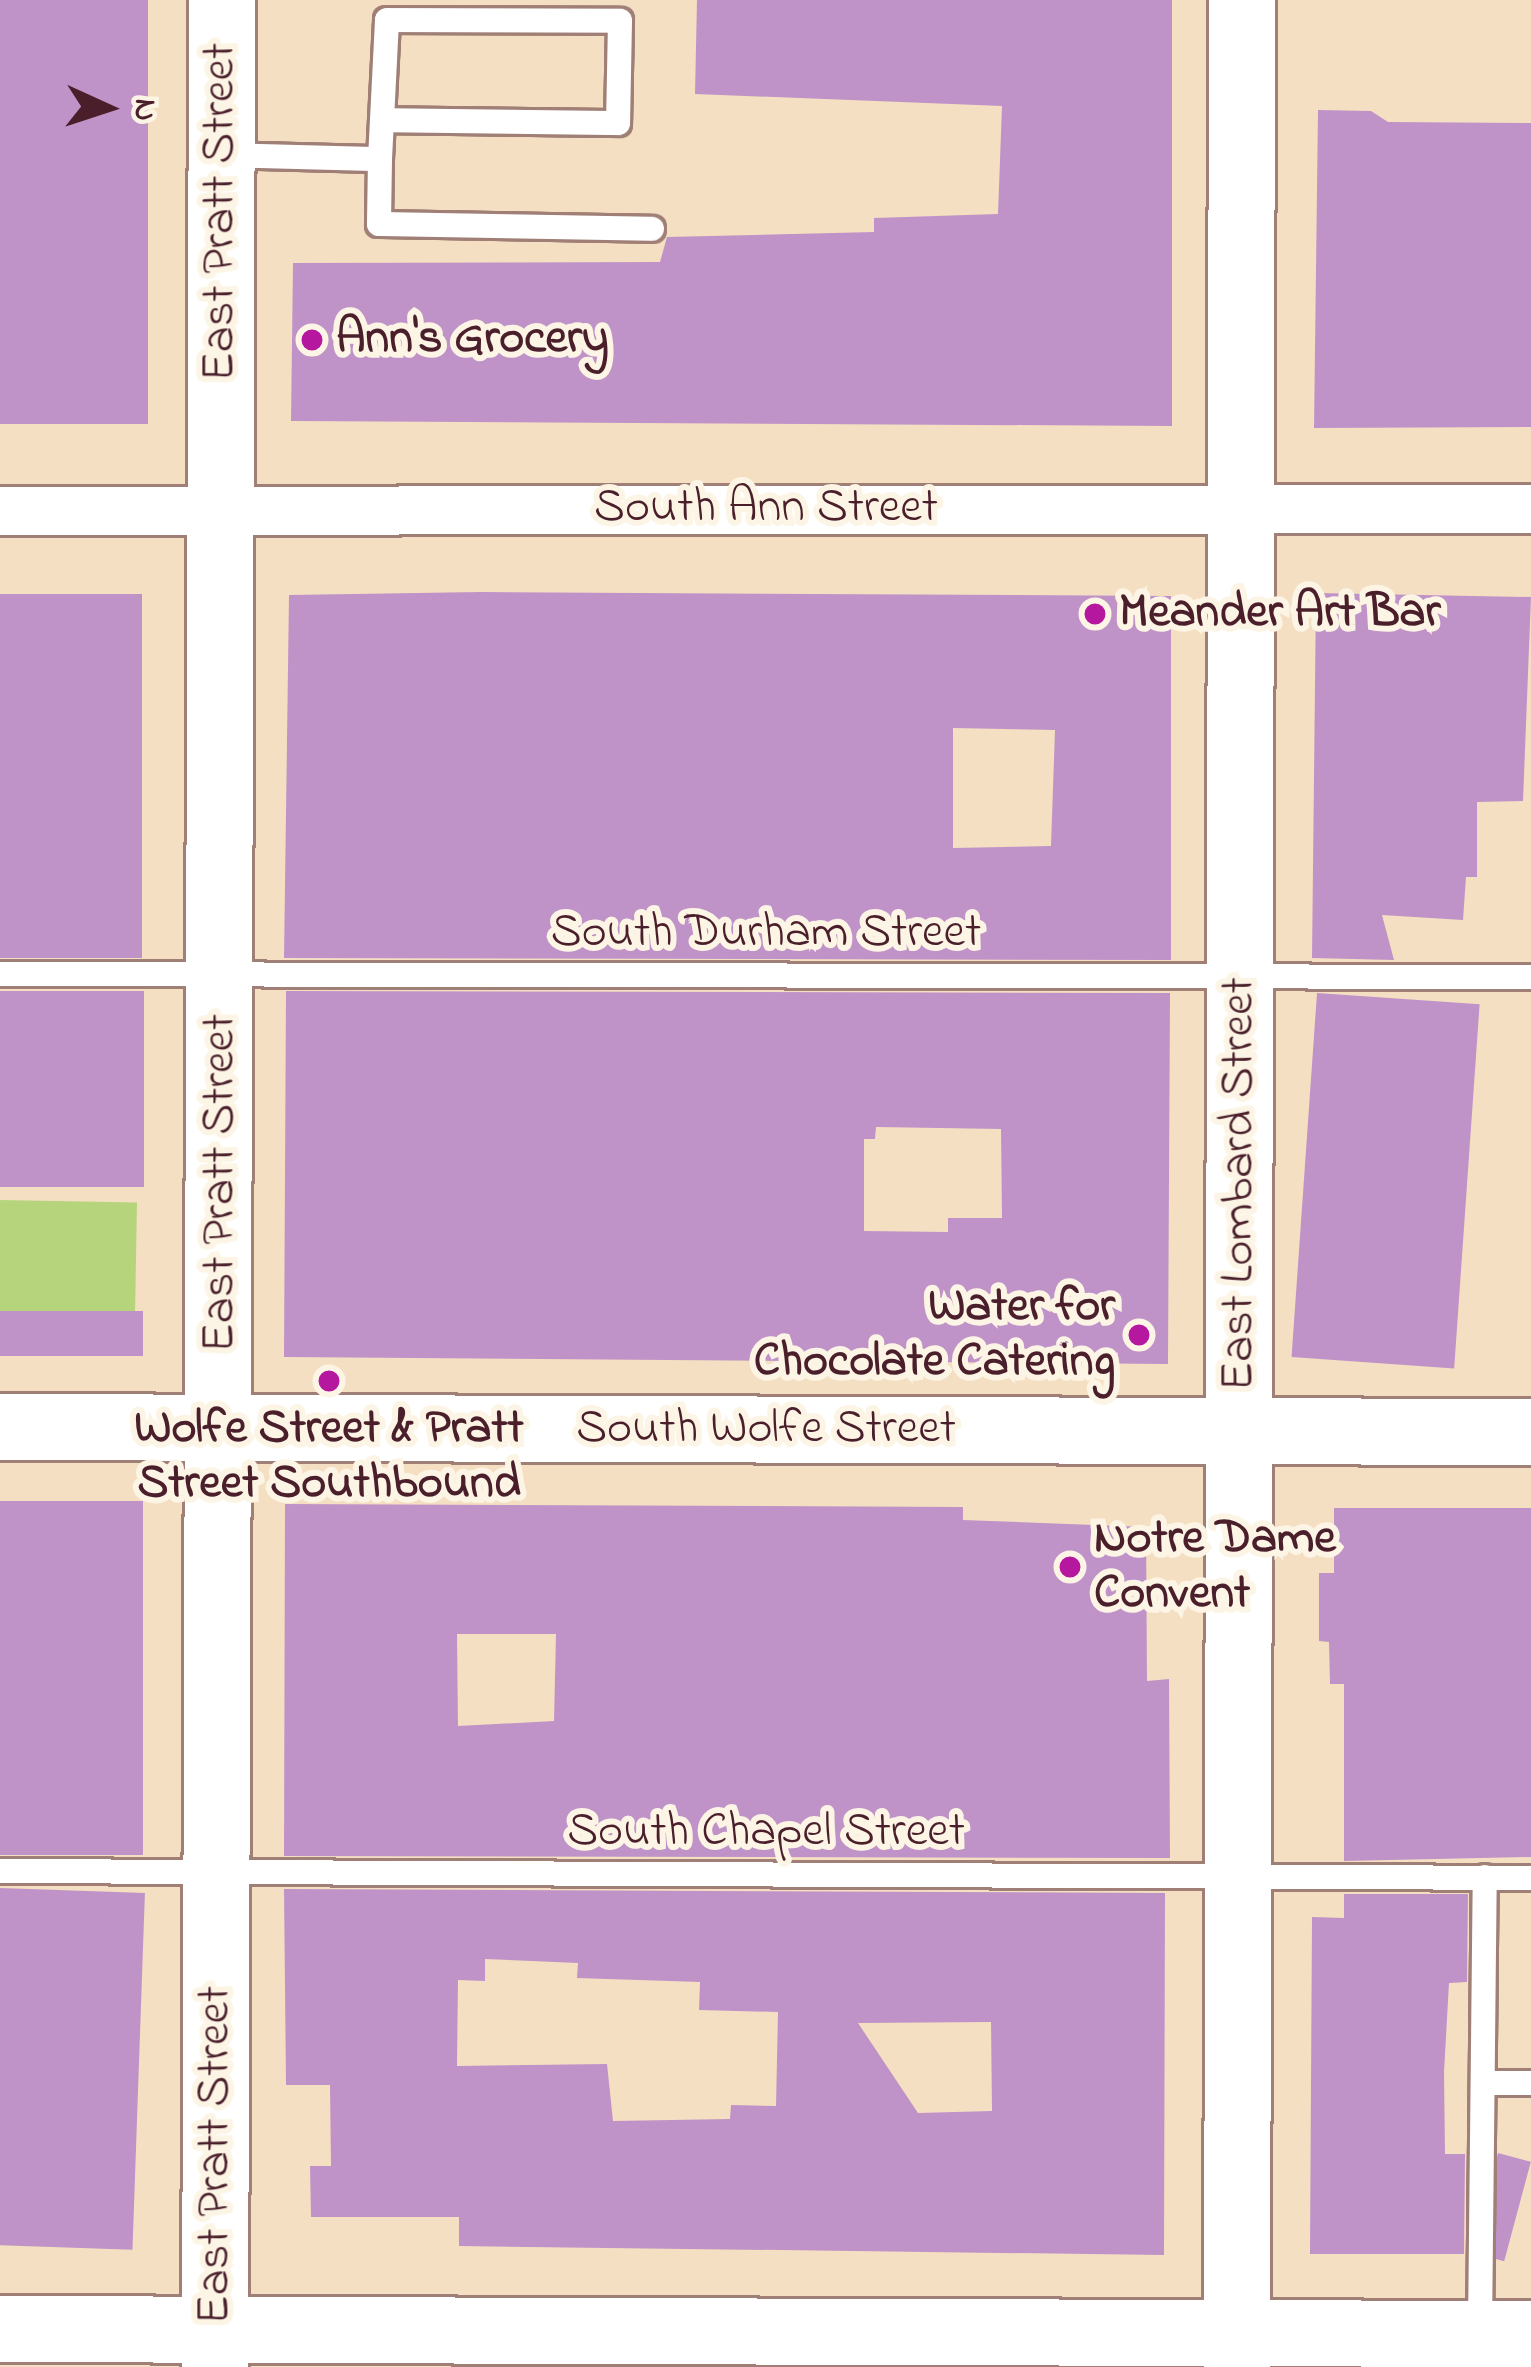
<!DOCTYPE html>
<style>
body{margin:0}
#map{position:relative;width:1531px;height:2367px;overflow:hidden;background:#f5dfc2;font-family:"Indie Flower",sans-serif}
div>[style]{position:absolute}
.green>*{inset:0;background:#b5d47c;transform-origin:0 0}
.building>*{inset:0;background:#bf93c8;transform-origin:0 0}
.roads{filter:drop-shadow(3px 0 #a07f76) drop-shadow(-3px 0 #a07f76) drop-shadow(0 3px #a07f76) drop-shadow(0 -3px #a07f76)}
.service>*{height:24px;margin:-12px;padding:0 12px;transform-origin:12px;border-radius:12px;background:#fff}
.minor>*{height:48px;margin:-24px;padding:0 24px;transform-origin:24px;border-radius:24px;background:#fff}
.secondary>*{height:66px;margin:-33px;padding:0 33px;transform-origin:33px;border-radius:33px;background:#fff}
.primary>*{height:66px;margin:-33px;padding:0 33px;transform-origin:33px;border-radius:33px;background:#fff}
.dots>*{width:33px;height:33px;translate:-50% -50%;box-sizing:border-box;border:6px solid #fcf5e5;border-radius:50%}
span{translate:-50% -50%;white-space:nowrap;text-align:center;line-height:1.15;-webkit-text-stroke:12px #fcf5e5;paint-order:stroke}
.street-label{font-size:48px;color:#4a1f2b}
.poi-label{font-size:48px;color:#4a1f2b;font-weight:700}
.left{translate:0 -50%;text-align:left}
.right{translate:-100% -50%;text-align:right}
.north{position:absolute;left:48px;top:48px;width:120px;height:120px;-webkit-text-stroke:9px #fcf5e5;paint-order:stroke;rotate:93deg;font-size:33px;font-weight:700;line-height:48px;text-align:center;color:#4a1f2b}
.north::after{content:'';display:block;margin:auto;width:42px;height:54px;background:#4a1f2b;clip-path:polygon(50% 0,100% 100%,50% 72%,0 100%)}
</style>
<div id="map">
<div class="green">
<div style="left:0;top:1200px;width:137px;height:111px;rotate:1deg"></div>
</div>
<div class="building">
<div style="left:0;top:0;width:148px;height:424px"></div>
<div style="clip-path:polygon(697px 0,1172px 0,1172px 426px,291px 421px,293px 263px,660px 262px,667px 237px,874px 232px,874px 218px,998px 214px,1002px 106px,695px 94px)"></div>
<div style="clip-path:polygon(1318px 110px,1371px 111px,1388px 122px,1531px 123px,1531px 427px,1314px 428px)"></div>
<div style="clip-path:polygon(evenodd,481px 592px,1171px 596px,1171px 960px,284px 958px,289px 595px,481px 592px,953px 728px,1055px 730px,1051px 846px,953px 848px,953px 728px)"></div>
<div style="clip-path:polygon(1316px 593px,1531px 597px,1523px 801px,1477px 802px,1477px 877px,1466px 877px,1463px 920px,1382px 915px,1394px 960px,1312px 958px)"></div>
<div style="left:0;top:594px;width:142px;height:364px"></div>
<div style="left:0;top:991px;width:144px;height:196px"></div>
<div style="clip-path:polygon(evenodd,286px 991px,1170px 993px,1168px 1364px,284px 1357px,286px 991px,876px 1127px,1001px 1129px,1002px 1218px,948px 1218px,948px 1232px,864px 1231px,864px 1139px,875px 1139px,876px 1127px)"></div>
<div style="left:1317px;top:993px;width:163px;height:365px;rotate:4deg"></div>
<div style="left:0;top:1311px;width:143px;height:45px"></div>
<div style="left:0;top:1501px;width:143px;height:354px"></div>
<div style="clip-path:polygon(evenodd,285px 1504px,963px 1507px,963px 1520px,1146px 1527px,1147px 1681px,1169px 1679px,1170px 1858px,284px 1856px,285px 1504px,457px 1634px,556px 1634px,554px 1721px,458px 1726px,457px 1634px)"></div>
<div style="clip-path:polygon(1334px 1508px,1531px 1508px,1531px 1857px,1344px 1861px,1344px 1684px,1330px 1684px,1329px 1642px,1319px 1641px,1319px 1573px,1334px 1573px)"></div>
<div style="left:0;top:1888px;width:145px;height:357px;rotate:2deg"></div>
<div style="clip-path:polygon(evenodd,284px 1889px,1165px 1893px,1164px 2255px,459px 2246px,459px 2217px,311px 2217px,310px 2166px,331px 2166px,330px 2085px,286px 2085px,284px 1889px,485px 1959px,578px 1963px,577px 1978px,700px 1982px,699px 2010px,778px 2012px,776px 2106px,731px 2105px,730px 2119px,613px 2121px,607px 2064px,457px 2066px,458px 1980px,485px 1981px,485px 1959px,284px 1889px,991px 2022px,992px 2111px,918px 2113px,858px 2023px,991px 2022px)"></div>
<div style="clip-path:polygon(1344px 1894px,1468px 1894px,1467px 1982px,1449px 1983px,1444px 2072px,1445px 2154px,1465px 2154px,1464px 2254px,1310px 2254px,1312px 1917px,1344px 1918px)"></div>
<div style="left:1498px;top:2153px;width:34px;height:103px;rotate:15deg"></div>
</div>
<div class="roads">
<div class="service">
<div style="left:224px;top:155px;width:156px;rotate:1.5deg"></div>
<div style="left:380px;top:159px;width:139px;rotate:-87.1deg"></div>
<div style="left:387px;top:20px;width:233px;rotate:0.2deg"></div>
<div style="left:620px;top:21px;width:102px;rotate:91.1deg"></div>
<div style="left:618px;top:123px;width:236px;rotate:-179.3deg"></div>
<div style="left:380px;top:159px;width:65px;rotate:90.9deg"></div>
<div style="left:379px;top:224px;width:273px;rotate:1deg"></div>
<div style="left:0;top:974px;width:1531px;rotate:0.11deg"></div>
<div style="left:0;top:1871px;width:1531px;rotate:0.26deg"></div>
<div style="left:1485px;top:2083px;width:46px"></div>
<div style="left:1480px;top:2331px;width:454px;rotate:-89.4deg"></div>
</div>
<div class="minor">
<div style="left:0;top:511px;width:1531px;rotate:-0.07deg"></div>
</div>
<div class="secondary">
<div style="left:215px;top:2367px;width:2367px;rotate:-89.83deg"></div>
<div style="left:1237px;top:2367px;width:2367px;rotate:-89.88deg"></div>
</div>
<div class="primary">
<div style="left:0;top:1427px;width:1531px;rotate:0.19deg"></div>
<div style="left:0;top:2329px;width:1531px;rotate:0.19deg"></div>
</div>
</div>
<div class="dots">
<div style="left:312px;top:340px;background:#b5179e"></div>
<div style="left:1095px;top:614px;background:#b5179e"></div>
<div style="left:1139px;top:1335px;background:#b5179e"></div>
<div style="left:329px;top:1381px;background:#b5179e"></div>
<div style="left:1070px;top:1567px;background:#b5179e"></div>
</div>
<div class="street-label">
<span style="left:221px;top:212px;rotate:-90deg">East Pratt Street</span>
<span style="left:766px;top:509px">South Ann Street</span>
<span style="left:766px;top:934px">South Durham Street</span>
<span style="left:221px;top:1183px;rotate:-90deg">East Pratt Street</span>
<span style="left:1240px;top:1184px;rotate:-90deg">East Lombard Street</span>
<span style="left:766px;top:1430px">South Wolfe Street</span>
<span style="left:766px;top:1833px">South Chapel Street</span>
<span style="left:216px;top:2155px;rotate:-90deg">East Pratt Street</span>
</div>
<div class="poi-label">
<span class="left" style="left:336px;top:340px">Ann's Grocery</span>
<span class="left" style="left:1119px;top:614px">Meander Art Bar</span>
<span class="right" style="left:1115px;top:1335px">Water for<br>Chocolate Catering</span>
<span style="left:329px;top:1457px">Wolfe Street &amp; Pratt<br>Street Southbound</span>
<span class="left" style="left:1094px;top:1567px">Notre Dame<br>Convent</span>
</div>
<div class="north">N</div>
</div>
